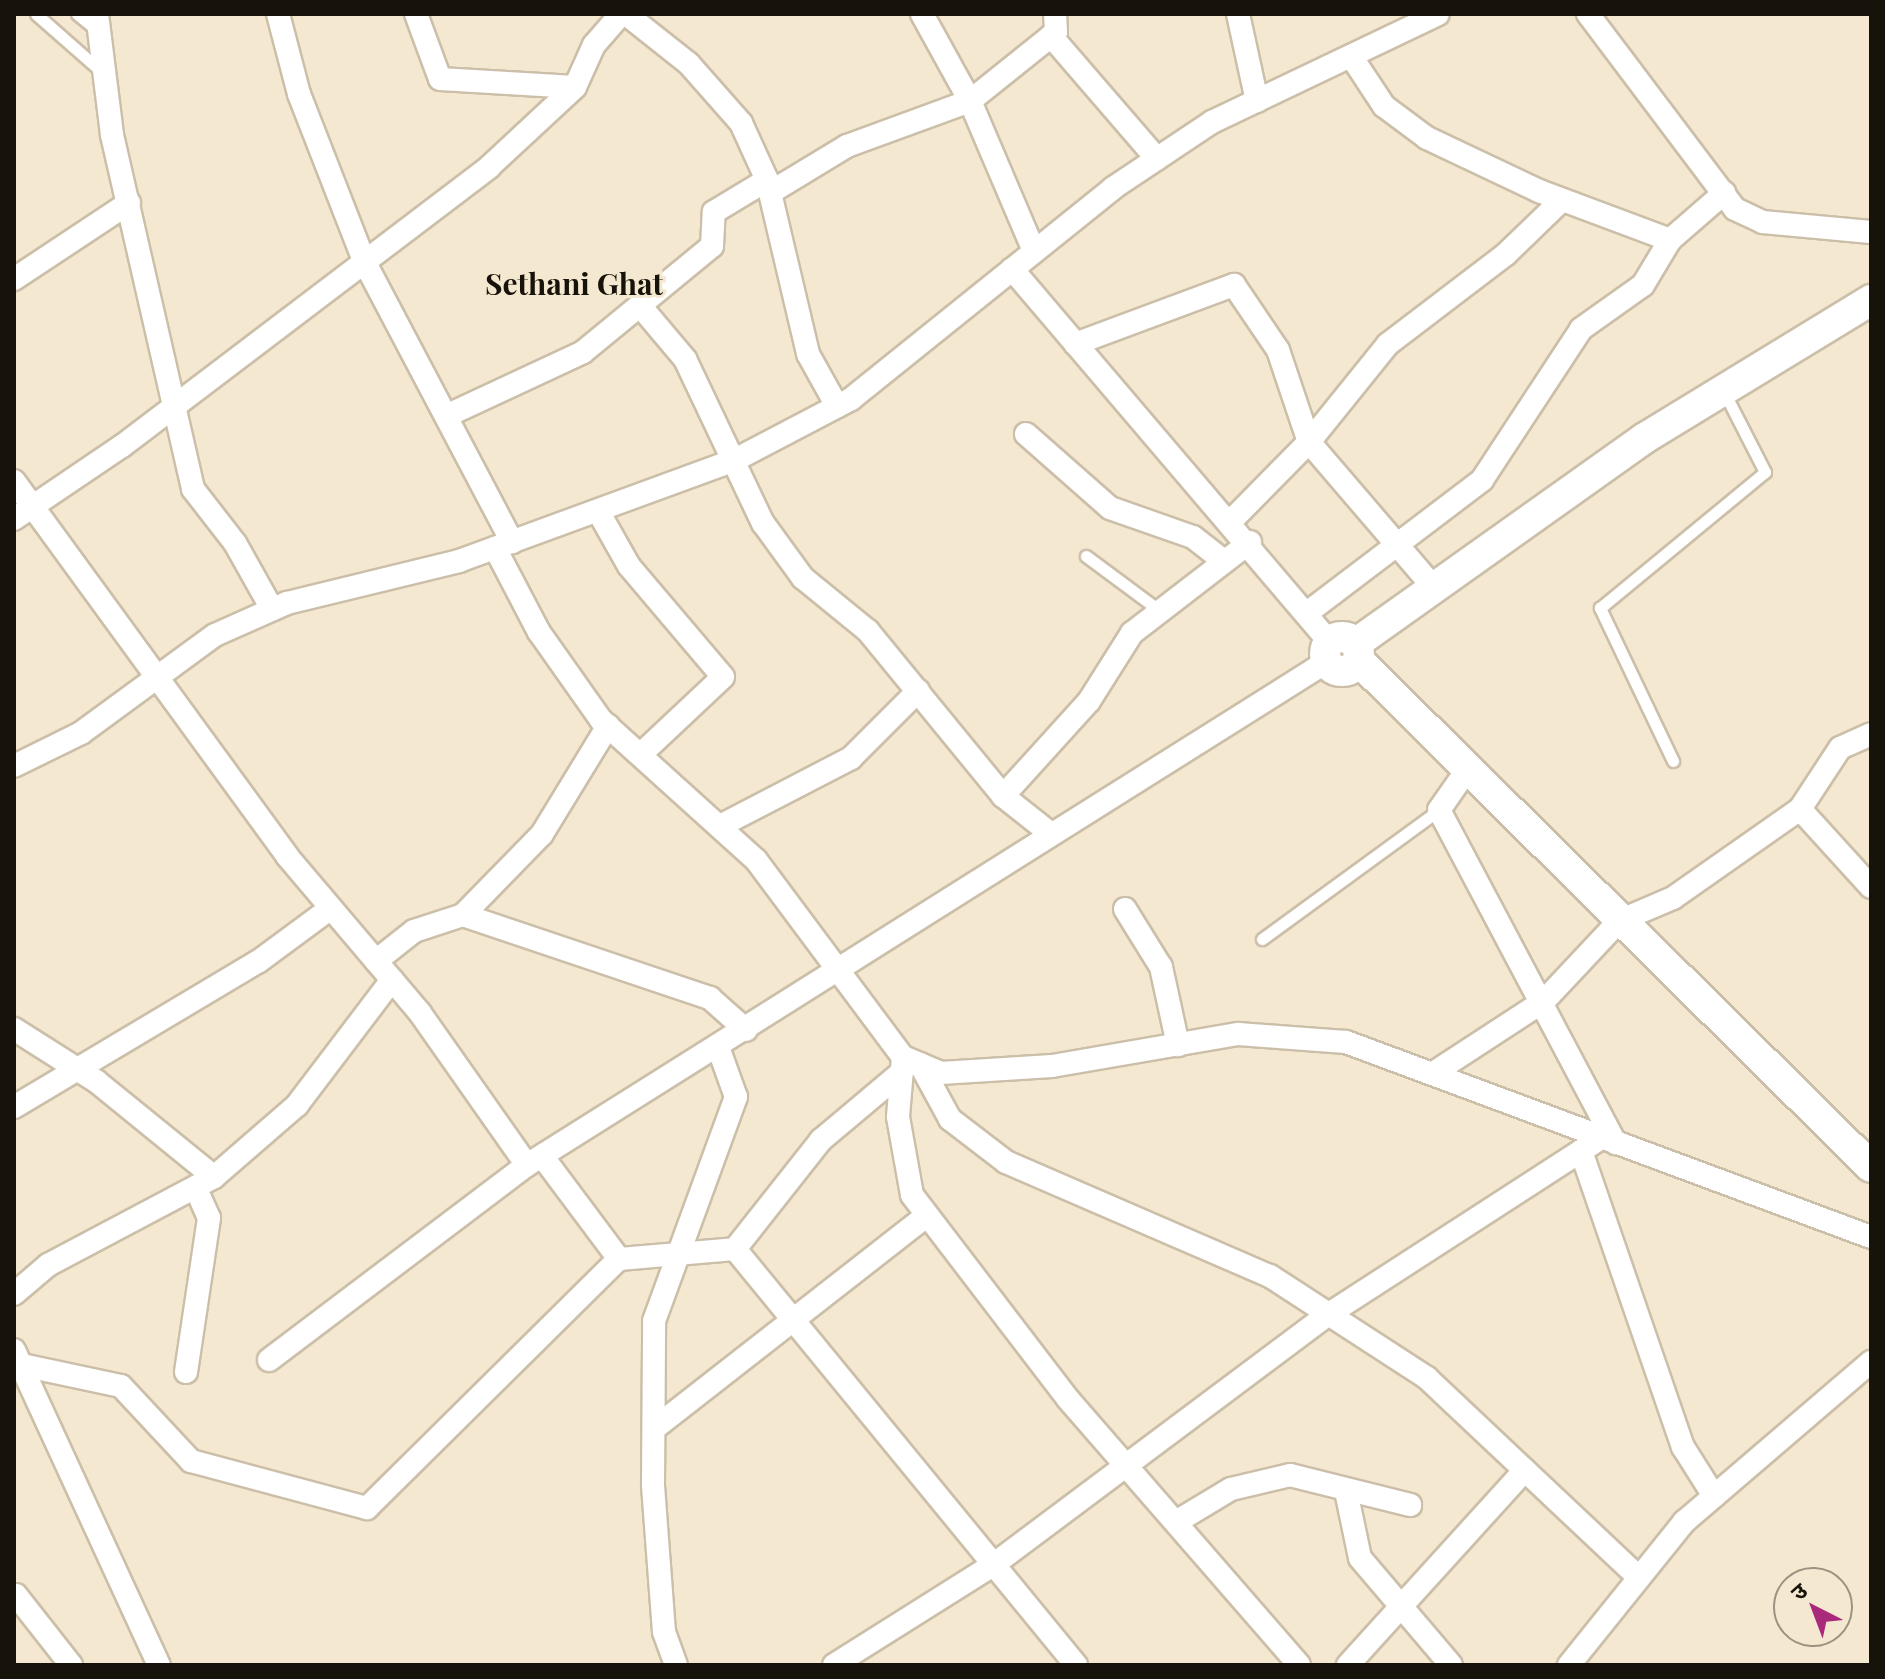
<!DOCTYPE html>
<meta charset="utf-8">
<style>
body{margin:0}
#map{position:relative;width:1885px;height:1679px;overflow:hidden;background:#f5e8d1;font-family:"Playfair Display","Noto Sans Devanagari",serif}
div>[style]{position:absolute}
.roads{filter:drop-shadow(2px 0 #ccbfa9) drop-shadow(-2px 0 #ccbfa9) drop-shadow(0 2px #ccbfa9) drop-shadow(0 -2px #ccbfa9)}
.lane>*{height:11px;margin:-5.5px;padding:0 5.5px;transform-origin:5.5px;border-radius:5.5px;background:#fff}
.street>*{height:22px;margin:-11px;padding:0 11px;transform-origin:11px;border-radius:11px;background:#fff}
.secondary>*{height:30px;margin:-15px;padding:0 15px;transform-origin:15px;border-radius:15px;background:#fff}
.secondary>.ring{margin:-15px;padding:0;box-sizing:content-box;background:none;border:30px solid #fff;border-radius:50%}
span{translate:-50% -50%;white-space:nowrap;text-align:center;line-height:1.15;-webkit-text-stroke:6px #f5e8d1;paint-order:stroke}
.district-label{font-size:30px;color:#17120a;font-weight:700}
.frame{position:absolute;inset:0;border:16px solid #17120a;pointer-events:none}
.north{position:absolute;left:1773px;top:1567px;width:80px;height:80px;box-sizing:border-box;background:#f5e8d1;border:2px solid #9c9281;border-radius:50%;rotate:318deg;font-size:22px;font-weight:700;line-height:32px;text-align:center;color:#17120a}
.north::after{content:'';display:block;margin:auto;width:28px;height:36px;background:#a92a7a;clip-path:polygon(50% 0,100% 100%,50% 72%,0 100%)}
</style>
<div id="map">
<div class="roads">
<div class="lane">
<div style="left:36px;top:14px;width:88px;rotate:41.3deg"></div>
<div style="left:77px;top:14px;width:27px;rotate:39deg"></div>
<div style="left:1086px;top:556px;width:92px;rotate:36.6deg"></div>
<div style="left:1673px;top:761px;width:170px;rotate:-115.5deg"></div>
<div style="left:1600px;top:608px;width:214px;rotate:-39.5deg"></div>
<div style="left:1765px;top:472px;width:90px;rotate:-117.1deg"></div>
<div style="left:1262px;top:939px;width:219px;rotate:-36.1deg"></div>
</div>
<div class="street">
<div style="left:97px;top:14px;width:122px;rotate:82.9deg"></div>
<div style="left:112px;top:135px;width:363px;rotate:77.1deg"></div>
<div style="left:193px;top:489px;width:68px;rotate:52.1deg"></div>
<div style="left:235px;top:543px;width:76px;rotate:60.7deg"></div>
<div style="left:278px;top:14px;width:83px;rotate:75.3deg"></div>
<div style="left:299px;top:94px;width:179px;rotate:68.7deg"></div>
<div style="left:364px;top:261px;width:318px;rotate:62.2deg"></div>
<div style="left:416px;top:14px;width:69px;rotate:69.7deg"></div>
<div style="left:440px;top:79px;width:135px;rotate:3.4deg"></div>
<div style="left:626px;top:14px;width:80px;rotate:38.4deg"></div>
<div style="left:689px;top:64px;width:79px;rotate:48.6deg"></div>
<div style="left:741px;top:123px;width:63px;rotate:65.5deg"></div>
<div style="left:767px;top:180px;width:179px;rotate:76.7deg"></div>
<div style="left:808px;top:354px;width:60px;rotate:60.9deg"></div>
<div style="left:922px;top:14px;width:99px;rotate:61.1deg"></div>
<div style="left:970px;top:101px;width:163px;rotate:66.9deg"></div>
<div style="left:1238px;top:14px;width:89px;rotate:77.7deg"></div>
<div style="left:1588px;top:14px;width:244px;rotate:53deg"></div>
<div style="left:1735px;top:209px;width:31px;rotate:25deg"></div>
<div style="left:1763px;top:222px;width:108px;rotate:5.3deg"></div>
<div style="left:1051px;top:36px;width:162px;rotate:49.2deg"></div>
<div style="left:1351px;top:56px;width:60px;rotate:56.6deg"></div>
<div style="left:1384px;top:106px;width:54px;rotate:36.7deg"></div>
<div style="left:1427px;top:138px;width:124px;rotate:25.3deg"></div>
<div style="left:1539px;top:191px;width:140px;rotate:20.5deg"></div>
<div style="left:771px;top:192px;width:89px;rotate:-31.2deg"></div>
<div style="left:847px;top:146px;width:131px;rotate:-20.1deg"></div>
<div style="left:970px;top:101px;width:110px;rotate:-38.7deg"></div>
<div style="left:1056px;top:32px;width:18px;rotate:-93deg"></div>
<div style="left:1012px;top:269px;width:490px;rotate:49.6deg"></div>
<div style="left:14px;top:279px;width:138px;rotate:-33.5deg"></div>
<div style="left:642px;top:308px;width:67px;rotate:49.9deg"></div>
<div style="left:685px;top:359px;width:182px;rotate:64.6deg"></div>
<div style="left:763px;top:523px;width:68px;rotate:54deg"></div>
<div style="left:803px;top:578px;width:84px;rotate:39.2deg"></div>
<div style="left:868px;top:631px;width:213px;rotate:50.7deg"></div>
<div style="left:1003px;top:796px;width:61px;rotate:38.4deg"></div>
<div style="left:1075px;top:344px;width:170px;rotate:-20.4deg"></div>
<div style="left:1234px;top:285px;width:78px;rotate:55.9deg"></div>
<div style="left:1278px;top:350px;width:97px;rotate:71.4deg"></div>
<div style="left:1309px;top:442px;width:192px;rotate:49.4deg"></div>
<div style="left:446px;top:416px;width:151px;rotate:-25deg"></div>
<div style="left:583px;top:352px;width:167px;rotate:-39.4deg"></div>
<div style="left:712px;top:246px;width:34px;rotate:-87deg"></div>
<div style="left:714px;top:212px;width:62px;rotate:-31.1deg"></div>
<div style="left:1026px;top:434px;width:112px;rotate:41.4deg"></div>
<div style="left:1110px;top:508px;width:88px;rotate:19.3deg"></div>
<div style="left:1193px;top:537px;width:39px;rotate:38deg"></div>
<div style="left:14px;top:481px;width:464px;rotate:53.9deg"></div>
<div style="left:287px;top:856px;width:206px;rotate:49.7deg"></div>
<div style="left:420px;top:1013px;width:186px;rotate:54.9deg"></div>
<div style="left:527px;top:1165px;width:944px;rotate:-32.19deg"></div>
<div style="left:598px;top:511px;width:63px;rotate:60.6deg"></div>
<div style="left:629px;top:566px;width:145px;rotate:49.7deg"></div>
<div style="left:723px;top:677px;width:112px;rotate:136.8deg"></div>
<div style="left:14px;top:519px;width:130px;rotate:-34.1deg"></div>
<div style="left:122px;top:446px;width:461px;rotate:-37.2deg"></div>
<div style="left:489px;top:167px;width:117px;rotate:-42.9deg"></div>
<div style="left:575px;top:87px;width:46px;rotate:-65.7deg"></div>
<div style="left:594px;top:45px;width:41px;rotate:-48.9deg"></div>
<div style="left:1229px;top:523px;width:114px;rotate:-45.4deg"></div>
<div style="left:1309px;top:442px;width:126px;rotate:-51.1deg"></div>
<div style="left:1388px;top:344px;width:147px;rotate:-37.3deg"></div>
<div style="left:1505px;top:255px;width:79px;rotate:-44deg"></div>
<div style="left:495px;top:548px;width:95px;rotate:62.4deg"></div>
<div style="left:539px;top:632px;width:108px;rotate:54.8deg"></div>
<div style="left:601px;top:720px;width:209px;rotate:42.1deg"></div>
<div style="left:756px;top:860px;width:246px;rotate:53.3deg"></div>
<div style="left:903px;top:1057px;width:41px;rotate:22.8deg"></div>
<div style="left:941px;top:1073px;width:111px;rotate:-3.6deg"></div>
<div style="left:1052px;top:1066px;width:189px;rotate:-9.8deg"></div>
<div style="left:1238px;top:1034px;width:108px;rotate:4.2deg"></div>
<div style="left:1346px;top:1042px;width:560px;rotate:20.38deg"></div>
<div style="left:1307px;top:613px;width:220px;rotate:-37.2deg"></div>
<div style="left:1482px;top:480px;width:181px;rotate:-56.7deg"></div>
<div style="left:1581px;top:329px;width:76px;rotate:-35.4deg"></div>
<div style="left:1643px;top:285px;width:52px;rotate:-59deg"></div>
<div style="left:1670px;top:240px;width:72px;rotate:-41deg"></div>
<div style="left:14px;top:766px;width:75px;rotate:-26.2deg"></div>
<div style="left:81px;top:733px;width:166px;rotate:-36.2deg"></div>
<div style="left:215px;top:635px;width:79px;rotate:-24deg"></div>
<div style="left:287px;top:603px;width:177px;rotate:-13.7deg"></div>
<div style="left:459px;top:561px;width:294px;rotate:-20.1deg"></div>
<div style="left:735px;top:460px;width:131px;rotate:-27.7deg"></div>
<div style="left:851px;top:399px;width:336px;rotate:-38.8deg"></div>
<div style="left:1113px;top:188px;width:119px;rotate:-33.7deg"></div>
<div style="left:1212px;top:122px;width:250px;rotate:-25.5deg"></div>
<div style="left:1469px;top:767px;width:52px;rotate:124.9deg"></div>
<div style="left:1439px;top:810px;width:377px;rotate:62.1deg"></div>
<div style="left:1003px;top:796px;width:128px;rotate:-47.8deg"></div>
<div style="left:1089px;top:701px;width:80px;rotate:-57.7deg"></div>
<div style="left:1132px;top:633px;width:149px;rotate:-37.6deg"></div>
<div style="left:1800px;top:809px;width:105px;rotate:47.7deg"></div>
<div style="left:720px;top:826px;width:148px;rotate:-27.4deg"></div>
<div style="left:851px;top:758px;width:95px;rotate:-45deg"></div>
<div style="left:1125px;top:909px;width:68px;rotate:58.2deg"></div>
<div style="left:1161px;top:967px;width:80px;rotate:77.7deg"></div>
<div style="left:463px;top:915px;width:113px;rotate:-45.7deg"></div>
<div style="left:542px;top:834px;width:127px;rotate:-58.6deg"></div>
<div style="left:376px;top:961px;width:48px;rotate:-38.3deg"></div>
<div style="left:414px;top:931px;width:52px;rotate:-18.1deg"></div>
<div style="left:463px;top:915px;width:261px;rotate:18.6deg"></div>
<div style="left:710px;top:998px;width:48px;rotate:41.6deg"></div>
<div style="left:14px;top:1029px;width:97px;rotate:32.4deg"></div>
<div style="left:96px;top:1081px;width:152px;rotate:39.1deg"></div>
<div style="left:903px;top:1057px;width:60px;rotate:94.8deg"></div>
<div style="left:898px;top:1117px;width:79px;rotate:79.8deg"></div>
<div style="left:912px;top:1195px;width:257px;rotate:52.6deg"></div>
<div style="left:1068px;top:1399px;width:352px;rotate:49deg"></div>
<div style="left:920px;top:1064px;width:63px;rotate:61.4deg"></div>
<div style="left:950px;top:1119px;width:71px;rotate:37.5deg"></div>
<div style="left:1006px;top:1162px;width:288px;rotate:23.4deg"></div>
<div style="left:1270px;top:1276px;width:187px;rotate:33deg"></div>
<div style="left:1427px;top:1378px;width:291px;rotate:43.3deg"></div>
<div style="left:1432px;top:1074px;width:134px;rotate:-33.1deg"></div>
<div style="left:1544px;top:1001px;width:110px;rotate:-46.8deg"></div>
<div style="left:1619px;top:921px;width:59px;rotate:-23.1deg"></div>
<div style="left:1673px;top:898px;width:155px;rotate:-35deg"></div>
<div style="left:1800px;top:809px;width:73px;rotate:-56.7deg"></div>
<div style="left:1840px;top:748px;width:34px;rotate:-24deg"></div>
<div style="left:14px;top:1107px;width:285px;rotate:-30.8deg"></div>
<div style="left:259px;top:961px;width:89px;rotate:-36.4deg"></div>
<div style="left:1581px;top:1151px;width:313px;rotate:71deg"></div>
<div style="left:1683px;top:1447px;width:58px;rotate:57.7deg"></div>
<div style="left:542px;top:1156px;width:129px;rotate:53.2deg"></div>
<div style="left:735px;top:1249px;width:139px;rotate:-51.7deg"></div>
<div style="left:821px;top:1140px;width:106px;rotate:-40deg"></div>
<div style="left:14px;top:1294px;width:45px;rotate:-40.5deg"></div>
<div style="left:48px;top:1265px;width:188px;rotate:-27.9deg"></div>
<div style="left:214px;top:1177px;width:110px;rotate:-40.9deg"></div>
<div style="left:297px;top:1105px;width:157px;rotate:-52.8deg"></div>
<div style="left:14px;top:1350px;width:347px;rotate:65.3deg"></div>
<div style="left:269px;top:1360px;width:323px;rotate:-37.1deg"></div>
<div style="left:22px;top:1365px;width:101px;rotate:12deg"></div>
<div style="left:121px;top:1386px;width:103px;rotate:47deg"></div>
<div style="left:191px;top:1461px;width:182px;rotate:15deg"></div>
<div style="left:367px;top:1508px;width:354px;rotate:-44.7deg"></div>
<div style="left:619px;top:1259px;width:116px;rotate:-4.9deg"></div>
<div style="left:735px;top:1249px;width:538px;rotate:50.66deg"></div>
<div style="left:186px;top:1372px;width:156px;rotate:-81.5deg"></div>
<div style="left:209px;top:1218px;width:34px;rotate:-114deg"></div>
<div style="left:656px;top:1427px;width:344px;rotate:-38deg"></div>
<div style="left:1346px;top:1491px;width:68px;rotate:78.2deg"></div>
<div style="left:1360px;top:1558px;width:140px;rotate:49.6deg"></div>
<div style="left:1176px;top:1522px;width:64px;rotate:-31deg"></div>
<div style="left:1231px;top:1489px;width:61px;rotate:-13.3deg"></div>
<div style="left:1290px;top:1475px;width:124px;rotate:14deg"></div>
<div style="left:16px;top:1595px;width:89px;rotate:51.8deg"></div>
<div style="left:676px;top:1665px;width:35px;rotate:-110deg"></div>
<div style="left:664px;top:1632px;width:148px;rotate:-94.3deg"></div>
<div style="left:653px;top:1484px;width:163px;rotate:-89.6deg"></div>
<div style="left:654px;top:1321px;width:239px;rotate:-69.9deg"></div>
<div style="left:736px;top:1097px;width:53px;rotate:-109.8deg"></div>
<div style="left:834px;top:1665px;width:188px;rotate:-32.2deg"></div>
<div style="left:993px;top:1565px;width:419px;rotate:-36.8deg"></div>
<div style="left:1329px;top:1314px;width:324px;rotate:-32.9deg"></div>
<div style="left:1348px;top:1665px;width:263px;rotate:-47.8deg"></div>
<div style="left:1569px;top:1665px;width:184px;rotate:-51.2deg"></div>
<div style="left:1684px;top:1522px;width:246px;rotate:-40.6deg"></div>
</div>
<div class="secondary">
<div class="ring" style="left:1325px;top:637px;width:4px;height:4px"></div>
<div style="left:1355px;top:644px;width:356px;rotate:-35.4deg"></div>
<div style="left:1645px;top:438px;width:265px;rotate:-31.4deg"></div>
<div style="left:1358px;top:660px;width:721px;rotate:44.66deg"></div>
</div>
</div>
<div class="district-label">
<span style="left:574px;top:283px">Sethani Ghat</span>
</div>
<div class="frame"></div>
<div class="north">उ</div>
</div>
